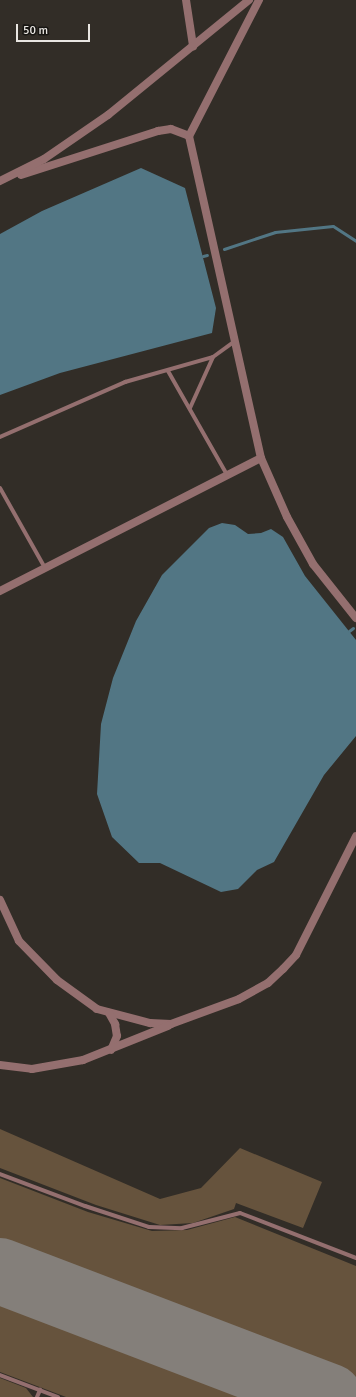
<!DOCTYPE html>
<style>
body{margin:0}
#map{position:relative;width:356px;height:1397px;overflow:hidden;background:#322d27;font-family:Signika,sans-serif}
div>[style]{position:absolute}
.green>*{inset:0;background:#66533d}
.water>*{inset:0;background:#527684}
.stream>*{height:3px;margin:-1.5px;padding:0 1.5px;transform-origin:1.5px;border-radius:1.5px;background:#527684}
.runway>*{height:66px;margin:-33px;padding:0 33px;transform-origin:33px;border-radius:33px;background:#847f7a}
.service>*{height:4px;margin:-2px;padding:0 2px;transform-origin:2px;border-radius:2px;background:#946f6f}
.minor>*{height:8px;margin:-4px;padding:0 4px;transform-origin:4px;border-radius:4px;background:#946f6f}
span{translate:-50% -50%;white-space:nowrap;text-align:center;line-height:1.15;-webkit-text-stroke:3px #181613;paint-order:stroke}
.scale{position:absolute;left:16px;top:24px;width:74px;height:18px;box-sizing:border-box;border:2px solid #e9e6e2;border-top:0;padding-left:5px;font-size:12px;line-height:14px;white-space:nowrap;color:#e9e6e2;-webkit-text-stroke:3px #181613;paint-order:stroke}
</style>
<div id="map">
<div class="green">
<div style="clip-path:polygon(0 1129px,160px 1199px,201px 1188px,240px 1148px,322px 1182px,303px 1228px,236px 1203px,234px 1209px,193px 1223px,160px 1225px,96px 1205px,0 1168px)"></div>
<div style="clip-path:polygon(0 1178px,88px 1212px,152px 1231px,187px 1230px,235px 1217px,356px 1266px,356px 1383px,0 1247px)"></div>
<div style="clip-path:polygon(0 1296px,265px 1397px,66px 1397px,0 1372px)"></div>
<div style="clip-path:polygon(0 1378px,26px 1388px,33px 1397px,0 1397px)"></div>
</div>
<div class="water">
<div style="clip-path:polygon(141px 168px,185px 188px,216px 308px,212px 333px,60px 373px,0 395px,0 234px,42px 211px)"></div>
<div style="clip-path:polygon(222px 523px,235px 525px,248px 534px,261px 533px,271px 529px,283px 537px,305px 576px,356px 640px,356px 736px,324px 775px,274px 862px,257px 870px,238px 889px,221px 892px,160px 863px,139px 863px,112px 837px,97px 794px,101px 724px,113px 678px,136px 621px,162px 575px,209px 528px)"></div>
</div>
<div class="stream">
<div style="left:224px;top:249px;width:54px;rotate:-18.4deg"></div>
<div style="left:275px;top:232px;width:58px;rotate:-5.9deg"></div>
<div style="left:333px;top:226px;width:27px;rotate:33deg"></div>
<div style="left:203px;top:256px;width:4px;rotate:-14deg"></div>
<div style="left:349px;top:631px;width:5px;rotate:-37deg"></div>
</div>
<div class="runway">
<div style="left:0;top:1271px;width:353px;rotate:20.9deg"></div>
</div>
<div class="service">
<div style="left:168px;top:371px;width:120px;rotate:60.4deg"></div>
<div style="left:190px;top:408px;width:56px;rotate:-65.7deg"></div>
<div style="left:0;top:437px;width:137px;rotate:-23.7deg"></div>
<div style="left:125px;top:382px;width:91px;rotate:-15.9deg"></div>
<div style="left:213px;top:357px;width:27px;rotate:-36deg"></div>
<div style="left:0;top:488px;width:92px;rotate:60.6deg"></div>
<div style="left:0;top:1174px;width:91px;rotate:20.6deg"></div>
<div style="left:85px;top:1206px;width:67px;rotate:18.2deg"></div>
<div style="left:149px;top:1227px;width:33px;rotate:2deg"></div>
<div style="left:182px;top:1228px;width:60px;rotate:-14.5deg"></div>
<div style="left:240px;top:1213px;width:124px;rotate:21.2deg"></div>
<div style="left:0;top:1375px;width:62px;rotate:20.8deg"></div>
<div style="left:37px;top:1397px;width:8px;rotate:-67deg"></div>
</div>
<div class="minor">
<div style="left:186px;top:0;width:47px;rotate:81.3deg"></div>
<div style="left:259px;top:0;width:153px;rotate:117.2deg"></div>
<div style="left:189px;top:136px;width:330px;rotate:77.4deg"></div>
<div style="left:261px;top:458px;width:64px;rotate:66.2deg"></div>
<div style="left:287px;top:517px;width:54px;rotate:61deg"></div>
<div style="left:313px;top:564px;width:69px;rotate:51.5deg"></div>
<div style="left:21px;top:175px;width:144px;rotate:-17.8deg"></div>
<div style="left:158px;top:131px;width:13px;rotate:-9deg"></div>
<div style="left:171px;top:129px;width:19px;rotate:21deg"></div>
<div style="left:0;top:181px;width:49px;rotate:-26.6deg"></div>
<div style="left:44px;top:159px;width:78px;rotate:-34.5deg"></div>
<div style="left:108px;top:115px;width:182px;rotate:-39.2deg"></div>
<div style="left:0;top:591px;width:293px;rotate:-27deg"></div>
<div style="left:0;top:900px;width:45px;rotate:65.1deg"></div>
<div style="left:19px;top:941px;width:54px;rotate:45.7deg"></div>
<div style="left:57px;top:980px;width:49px;rotate:35.9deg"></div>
<div style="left:97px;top:1009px;width:55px;rotate:14.8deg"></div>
<div style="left:150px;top:1023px;width:21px;rotate:3deg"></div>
<div style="left:171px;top:1024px;width:72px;rotate:-20.2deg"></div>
<div style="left:239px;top:999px;width:33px;rotate:-29deg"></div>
<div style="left:268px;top:983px;width:21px;rotate:-43deg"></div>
<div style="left:283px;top:969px;width:19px;rotate:-47deg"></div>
<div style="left:296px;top:955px;width:133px;rotate:-63.2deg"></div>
<div style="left:109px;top:1013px;width:13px;rotate:61deg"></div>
<div style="left:115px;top:1024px;width:12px;rotate:81deg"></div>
<div style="left:117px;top:1036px;width:15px;rotate:113deg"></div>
<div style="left:0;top:1065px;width:32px;rotate:7deg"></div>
<div style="left:32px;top:1069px;width:52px;rotate:-10deg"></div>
<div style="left:83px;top:1060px;width:92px;rotate:-21.8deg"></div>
</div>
<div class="scale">50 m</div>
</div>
